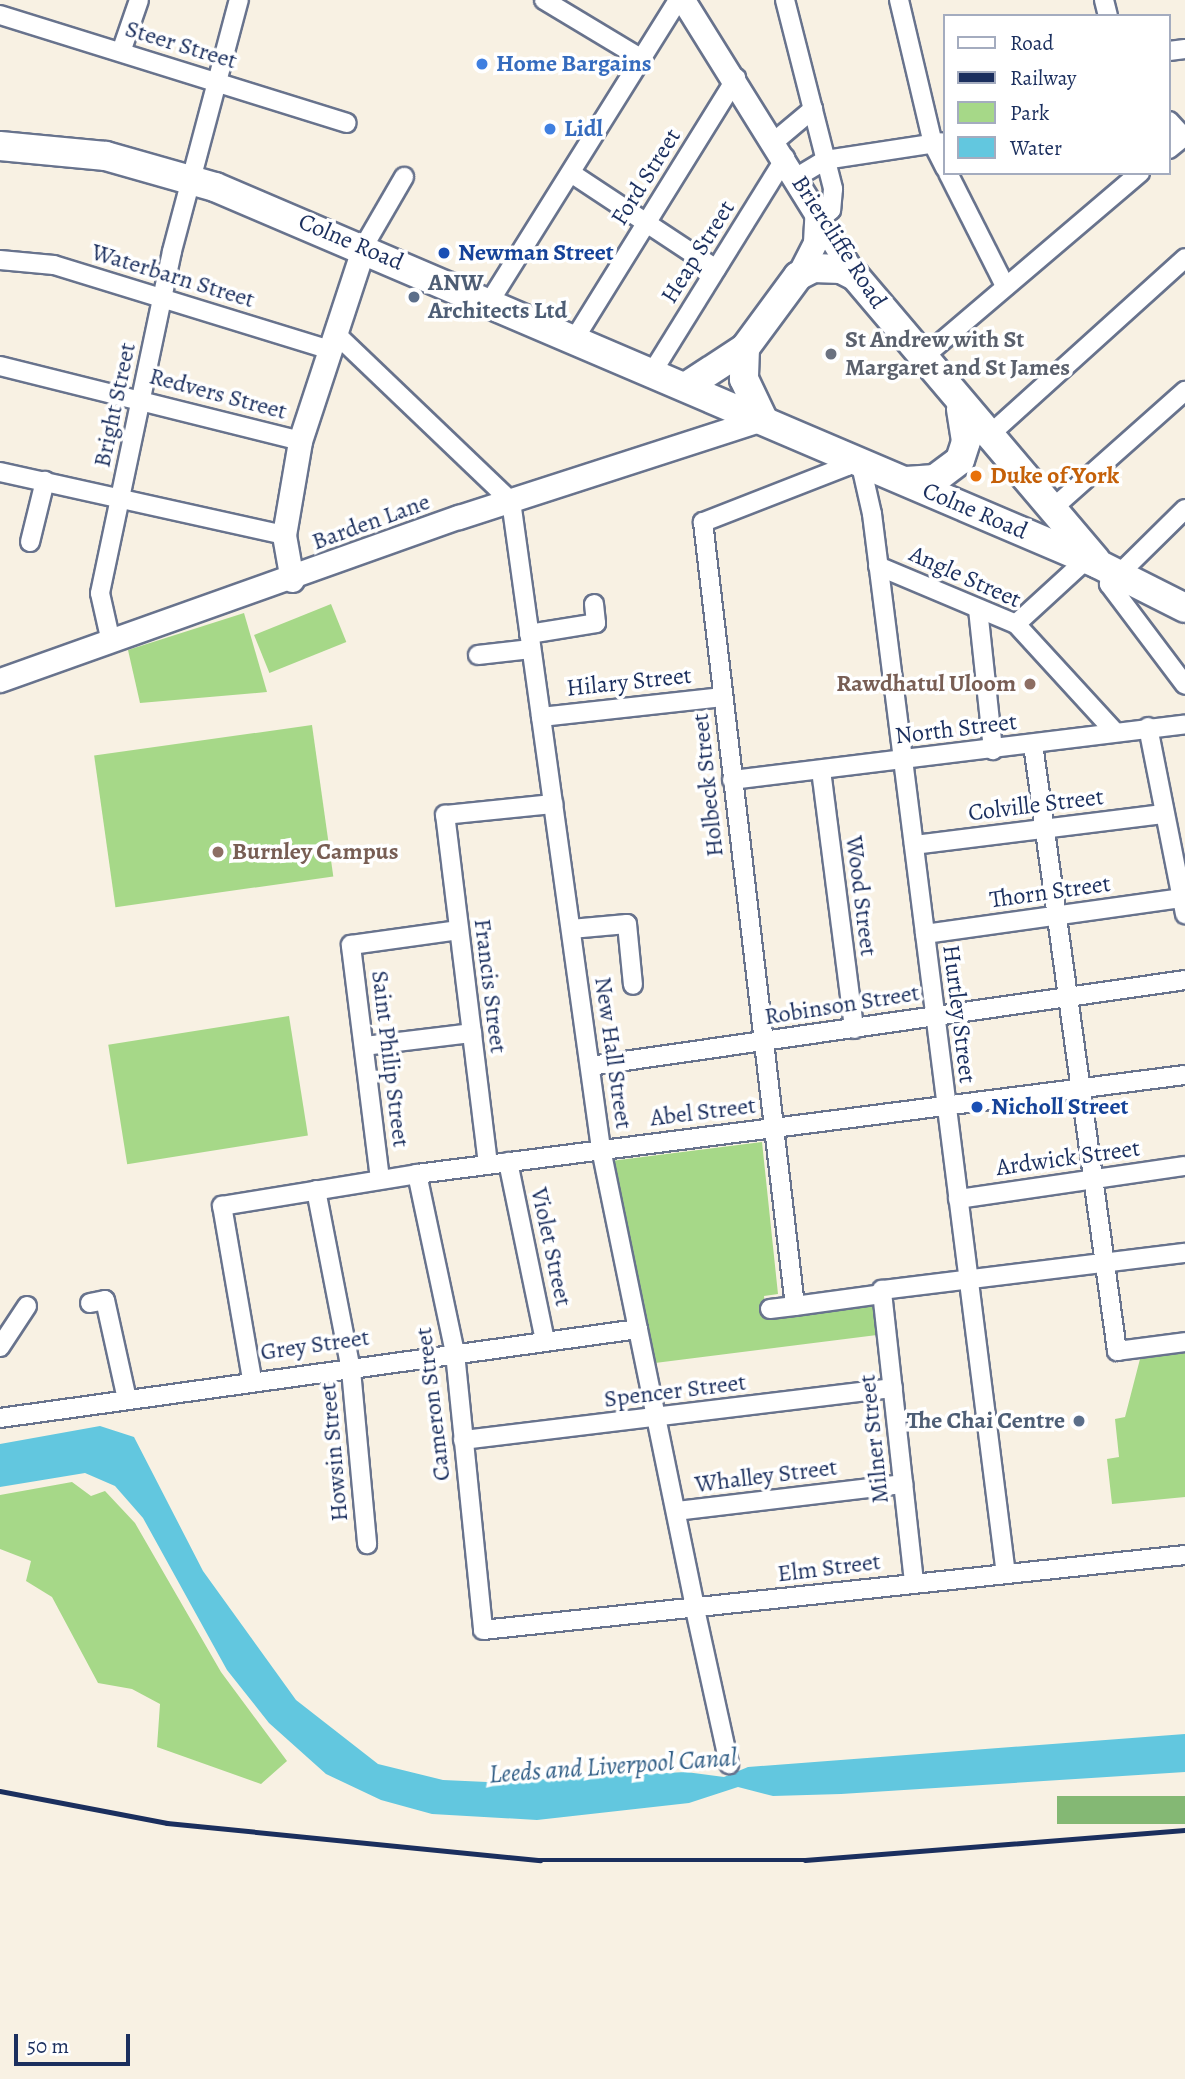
<!DOCTYPE html>
<style>
body{margin:0}
#map{position:relative;width:1185px;height:2079px;overflow:hidden;background:#f8f1e3;font-family:Alegreya,serif}
div>[style]{position:absolute}
.green>*{inset:0;background:#a6d888;transform-origin:0 0}
.forest>*{inset:0;background:#84b874;transform-origin:0 0}
.water>*{inset:0;background:#62c7df}
.roads{filter:drop-shadow(2px 0 #68738d) drop-shadow(-2px 0 #68738d) drop-shadow(0 2px #68738d) drop-shadow(0 -2px #68738d)}
.minor>*{height:18px;margin:-9px;padding:0 9px;transform-origin:9px;border-radius:9px;background:#fff}
.tertiary>*{height:23px;margin:-11.5px;padding:0 11.5px;transform-origin:11.5px;border-radius:11.5px;background:#fff}
.primary>*{height:28px;margin:-14px;padding:0 14px;transform-origin:14px;border-radius:14px;background:#fff}
.rail>*{height:4.5px;margin:-2.25px;padding:0 2.25px;transform-origin:2.25px;border-radius:2.25px;background:#1b2f5e}
.dots>*{width:19px;height:19px;translate:-50% -50%;box-sizing:border-box;border:4px solid #fff;border-radius:50%}
span{translate:-50% -50%;white-space:nowrap;text-align:center;line-height:1.15;-webkit-text-stroke:7px #fff;paint-order:stroke}
.street-label{font-size:24px;color:#1b2f5e}
.shop-label{font-size:24px;color:#366cbe;font-weight:700}
.left{translate:0 -50%;text-align:left}
.transit-label{font-size:24px;color:#164399;font-weight:700}
.service-label{font-size:24px;color:#4e5e75;font-weight:700}
.right{translate:-100% -50%;text-align:right}
.worship-label{font-size:24px;color:#5b616d;font-weight:700}
.food-label{font-size:24px;color:#c56008;font-weight:700}
.education-label{font-size:24px;color:#785e54;font-weight:700}
.water-label{font-size:26px;color:#305d85;font-style:italic}
.legend{position:absolute;left:943px;top:14px;width:228px;height:161px;box-sizing:border-box;background:#fff;border:2px solid #a4acbf;margin:0;padding:9px 12px;list-style:none;font-size:21px;color:#1b2f5e}
.legend li{display:flex;align-items:center;gap:14px;height:35px}
.legend b{width:35px;border:2px solid #a4acbf}
.scale{position:absolute;left:14px;top:2034px;width:116px;height:32px;box-sizing:border-box;border:4px solid #1b2f5e;border-top:0;padding-left:9px;font-size:21px;line-height:24px;white-space:nowrap;color:#1b2f5e;-webkit-text-stroke:5px #fff;paint-order:stroke}
</style>
<div id="map">
<div class="green">
<div style="left:331px;top:604px;width:41px;height:83px;rotate:68deg"></div>
<div style="clip-path:polygon(244px 613px,267px 692px,140px 703px,128px 650px)"></div>
<div style="left:312px;top:725px;width:153px;height:220px;rotate:82deg"></div>
<div style="left:289px;top:1016px;width:121px;height:183px;rotate:81deg"></div>
<div style="clip-path:polygon(762px 1142px,778px 1294px,764px 1296px,766px 1314px,872px 1301px,877px 1335px,655px 1363px,611px 1161px)"></div>
<div style="clip-path:polygon(1185px 1353px,1185px 1497px,1112px 1504px,1107px 1459px,1119px 1457px,1115px 1419px,1125px 1417px,1140px 1359px)"></div>
<div style="clip-path:polygon(72px 1482px,91px 1496px,105px 1491px,135px 1523px,221px 1672px,287px 1761px,261px 1784px,157px 1747px,160px 1704px,132px 1689px,98px 1683px,52px 1597px,26px 1581px,31px 1561px,0 1549px,0 1495px)"></div>
</div>
<div class="forest">
<div style="left:1185px;top:1796px;width:28px;height:128px;rotate:90deg"></div>
</div>
<div class="water">
<div style="clip-path:polygon(100px 1426px,134px 1437px,203px 1571px,296px 1700px,378px 1764px,443px 1780px,487px 1782px,686px 1772px,724px 1777px,748px 1767px,1185px 1734px,1185px 1772px,841px 1794px,773px 1796px,738px 1787px,689px 1803px,537px 1820px,432px 1814px,381px 1800px,326px 1774px,269px 1723px,227px 1670px,143px 1518px,115px 1486px,85px 1473px,0 1487px,0 1444px)"></div>
</div>
<div class="roads">
<div class="minor">
<div style="left:544px;top:0;width:114px;rotate:31deg"></div>
<div style="left:785px;top:0;width:195px;rotate:75.7deg"></div>
<div style="left:833px;top:189px;width:21px;rotate:95deg"></div>
<div style="left:831px;top:210px;width:11px;rotate:139deg"></div>
<div style="left:899px;top:0;width:148px;rotate:76.7deg"></div>
<div style="left:933px;top:144px;width:27px;rotate:63deg"></div>
<div style="left:1104px;top:0;width:16px;rotate:76deg"></div>
<div style="left:0;top:15px;width:363px;rotate:17.3deg"></div>
<div style="left:1169px;top:51px;width:16px;rotate:-7deg"></div>
<div style="left:121px;top:52px;width:55px;rotate:-70.9deg"></div>
<div style="left:1169px;top:121px;width:23px;rotate:47deg"></div>
<div style="left:775px;top:141px;width:50px;rotate:-40.1deg"></div>
<div style="left:1169px;top:149px;width:19px;rotate:-39deg"></div>
<div style="left:571px;top:173px;width:174px;rotate:33.5deg"></div>
<div style="left:948px;top:173px;width:127px;rotate:63.2deg"></div>
<div style="left:797px;top:177px;width:33px;rotate:-31deg"></div>
<div style="left:825px;top:160px;width:118px;rotate:-8.7deg"></div>
<div style="left:364px;top:246px;width:80px;rotate:-59.9deg"></div>
<div style="left:0;top:260px;width:54px;rotate:5.3deg"></div>
<div style="left:54px;top:265px;width:289px;rotate:17.1deg"></div>
<div style="left:490px;top:301px;width:355px;rotate:-58deg"></div>
<div style="left:336px;top:334px;width:242px;rotate:43.7deg"></div>
<div style="left:511px;top:501px;width:654px;rotate:82.09deg"></div>
<div style="left:601px;top:1149px;width:467px;rotate:78.4deg"></div>
<div style="left:575px;top:338px;width:306px;rotate:-58.2deg"></div>
<div style="left:920px;top:360px;width:289px;rotate:-40.4deg"></div>
<div style="left:0;top:366px;width:309px;rotate:14deg"></div>
<div style="left:653px;top:371px;width:251px;rotate:-58.2deg"></div>
<div style="left:986px;top:438px;width:268px;rotate:-42.1deg"></div>
<div style="left:853px;top:458px;width:10px;rotate:127deg"></div>
<div style="left:847px;top:466px;width:155px;rotate:158.7deg"></div>
<div style="left:703px;top:522px;width:789px;rotate:83.31deg"></div>
<div style="left:795px;top:1306px;width:89px;rotate:-7.8deg"></div>
<div style="left:860px;top:461px;width:54px;rotate:77.2deg"></div>
<div style="left:872px;top:514px;width:1068px;rotate:82.8deg"></div>
<div style="left:0;top:472px;width:291px;rotate:12.5deg"></div>
<div style="left:1052px;top:509px;width:178px;rotate:-41.6deg"></div>
<div style="left:1185px;top:509px;width:107px;rotate:135.4deg"></div>
<div style="left:1109px;top:584px;width:126px;rotate:53deg"></div>
<div style="left:30px;top:542px;width:63px;rotate:-76.2deg"></div>
<div style="left:878px;top:566px;width:150px;rotate:22.8deg"></div>
<div style="left:1016px;top:624px;width:145px;rotate:47.5deg"></div>
<div style="left:978px;top:609px;width:142px;rotate:83.9deg"></div>
<div style="left:1016px;top:624px;width:96px;rotate:-42.5deg"></div>
<div style="left:529px;top:634px;width:68px;rotate:-9.3deg"></div>
<div style="left:596px;top:623px;width:19px;rotate:-96deg"></div>
<div style="left:111px;top:642px;width:50px;rotate:-102.7deg"></div>
<div style="left:100px;top:593px;width:349px;rotate:-78.1deg"></div>
<div style="left:172px;top:251px;width:260px;rotate:-75.1deg"></div>
<div style="left:478px;top:655px;width:53px;rotate:-6.5deg"></div>
<div style="left:541px;top:717px;width:183px;rotate:-6.3deg"></div>
<div style="left:1148px;top:727px;width:191px;rotate:78.8deg"></div>
<div style="left:1033px;top:744px;width:613px;rotate:82.12deg"></div>
<div style="left:1117px;top:1351px;width:69px;rotate:-7.5deg"></div>
<div style="left:821px;top:770px;width:261px;rotate:82.7deg"></div>
<div style="left:732px;top:780px;width:456px;rotate:-7deg"></div>
<div style="left:914px;top:845px;width:252px;rotate:-7.1deg"></div>
<div style="left:571px;top:929px;width:56px;rotate:-5.1deg"></div>
<div style="left:627px;top:924px;width:61px;rotate:84.4deg"></div>
<div style="left:925px;top:934px;width:260px;rotate:-8deg"></div>
<div style="left:364px;top:1046px;width:109px;rotate:-6.9deg"></div>
<div style="left:590px;top:1066px;width:601px;rotate:-8.22deg"></div>
<div style="left:508px;top:1162px;width:183px;rotate:78.3deg"></div>
<div style="left:488px;top:1164px;width:352px;rotate:-97deg"></div>
<div style="left:445px;top:815px;width:109px;rotate:-5.8deg"></div>
<div style="left:417px;top:1174px;width:183px;rotate:78deg"></div>
<div style="left:455px;top:1353px;width:278px;rotate:84.2deg"></div>
<div style="left:483px;top:1630px;width:706px;rotate:-6.1deg"></div>
<div style="left:380px;top:1179px;width:236px;rotate:-97.1deg"></div>
<div style="left:351px;top:945px;width:109px;rotate:-7.9deg"></div>
<div style="left:316px;top:1190px;width:183px;rotate:79deg"></div>
<div style="left:351px;top:1370px;width:175px;rotate:84.7deg"></div>
<div style="left:958px;top:1199px;width:229px;rotate:-8.3deg"></div>
<div style="left:90px;top:1303px;width:15px;rotate:-11deg"></div>
<div style="left:105px;top:1300px;width:97px;rotate:77.5deg"></div>
<div style="left:770px;top:1309px;width:25px;rotate:-7deg"></div>
<div style="left:0;top:1347px;width:49px;rotate:-56.6deg"></div>
<div style="left:252px;top:1379px;width:176px;rotate:-99.8deg"></div>
<div style="left:222px;top:1206px;width:198px;rotate:-9.3deg"></div>
<div style="left:417px;top:1174px;width:774px;rotate:-7.35deg"></div>
<div style="left:0;top:1418px;width:644px;rotate:-7.94deg"></div>
<div style="left:463px;top:1440px;width:433px;rotate:-6.9deg"></div>
<div style="left:676px;top:1511px;width:229px;rotate:-6.8deg"></div>
<div style="left:914px;top:1582px;width:294px;rotate:-96.3deg"></div>
<div style="left:882px;top:1290px;width:305px;rotate:-7deg"></div>
<div style="left:695px;top:1609px;width:159px;rotate:77.6deg"></div>
</div>
<div class="tertiary">
<div style="left:683px;top:0;width:325px;rotate:58.1deg"></div>
<div style="left:798px;top:276px;width:38px;rotate:-63deg"></div>
<div style="left:815px;top:242px;width:36px;rotate:-87deg"></div>
<div style="left:292px;top:580px;width:46px;rotate:-100.1deg"></div>
<div style="left:284px;top:535px;width:95px;rotate:-80.3deg"></div>
<div style="left:300px;top:441px;width:205px;rotate:-71.8deg"></div>
<div style="left:0;top:680px;width:487px;rotate:-19.6deg"></div>
<div style="left:459px;top:517px;width:319px;rotate:-17.9deg"></div>
</div>
<div class="primary">
<div style="left:0;top:146px;width:106px;rotate:5.4deg"></div>
<div style="left:106px;top:156px;width:113px;rotate:15.9deg"></div>
<div style="left:215px;top:187px;width:960px;rotate:23.12deg"></div>
<div style="left:1098px;top:564px;width:97px;rotate:26.8deg"></div>
<div style="left:745px;top:348px;width:31px;rotate:92deg"></div>
<div style="left:744px;top:379px;width:44px;rotate:64.6deg"></div>
<div style="left:687px;top:386px;width:69px;rotate:-33.2deg"></div>
<div style="left:745px;top:348px;width:89px;rotate:-53.6deg"></div>
<div style="left:798px;top:276px;width:17px;rotate:-28deg"></div>
<div style="left:813px;top:268px;width:28px;rotate:2deg"></div>
<div style="left:841px;top:269px;width:16px;rotate:27deg"></div>
<div style="left:855px;top:276px;width:372px;rotate:49.7deg"></div>
<div style="left:906px;top:481px;width:29px;rotate:-4deg"></div>
<div style="left:935px;top:479px;width:31px;rotate:-37deg"></div>
<div style="left:960px;top:460px;width:20px;rotate:-72deg"></div>
<div style="left:966px;top:441px;width:32px;rotate:-99deg"></div>
</div>
</div>
<div class="rail">
<div style="left:0;top:1791px;width:170px;rotate:10.8deg"></div>
<div style="left:167px;top:1823px;width:375px;rotate:5.7deg"></div>
<div style="left:540px;top:1860px;width:265px"></div>
<div style="left:805px;top:1860px;width:381px;rotate:-4.5deg"></div>
</div>
<div class="dots">
<div style="left:482px;top:64px;background:#3f7fe0"></div>
<div style="left:550px;top:129px;background:#3f7fe0"></div>
<div style="left:444px;top:253px;background:#1a4fb4"></div>
<div style="left:414px;top:297px;background:#5c6f8a"></div>
<div style="left:831px;top:354px;background:#6b7280"></div>
<div style="left:976px;top:476px;background:#e8710a"></div>
<div style="left:1030px;top:684px;background:#8d6e63"></div>
<div style="left:218px;top:852px;background:#8d6e63"></div>
<div style="left:977px;top:1107px;background:#1a4fb4"></div>
<div style="left:1079px;top:1421px;background:#5c6f8a"></div>
</div>
<div class="street-label">
<span style="left:181px;top:45px;rotate:17deg">Steer Street</span>
<span style="left:646px;top:177px;rotate:-58deg">Ford Street</span>
<span style="left:351px;top:242px;rotate:23deg">Colne Road</span>
<span style="left:839px;top:242px;rotate:57deg">Briercliffe Road</span>
<span style="left:698px;top:252px;rotate:-58deg">Heap Street</span>
<span style="left:173px;top:276px;rotate:17deg">Waterbarn Street</span>
<span style="left:218px;top:394px;rotate:15deg">Redvers Street</span>
<span style="left:115px;top:405px;rotate:-78deg">Bright Street</span>
<span style="left:975px;top:511px;rotate:23deg">Colne Road</span>
<span style="left:371px;top:522px;rotate:-20deg">Barden Lane</span>
<span style="left:965px;top:577px;rotate:24deg">Angle Street</span>
<span style="left:629px;top:682px;rotate:-6deg">Hilary Street</span>
<span style="left:956px;top:729px;rotate:-7deg">North Street</span>
<span style="left:708px;top:785px;rotate:-96deg">Holbeck Street</span>
<span style="left:1036px;top:805px;rotate:-7deg">Colville Street</span>
<span style="left:1050px;top:892px;rotate:-8deg">Thorn Street</span>
<span style="left:861px;top:896px;rotate:83deg">Wood Street</span>
<span style="left:490px;top:986px;rotate:83deg">Francis Street</span>
<span style="left:842px;top:1005px;rotate:-9deg">Robinson Street</span>
<span style="left:959px;top:1014px;rotate:83deg">Hurtley Street</span>
<span style="left:613px;top:1053px;rotate:82deg">New Hall Street</span>
<span style="left:390px;top:1059px;rotate:83deg">Saint Philip Street</span>
<span style="left:703px;top:1112px;rotate:-7deg">Abel Street</span>
<span style="left:1068px;top:1158px;rotate:-8deg">Ardwick Street</span>
<span style="left:551px;top:1247px;rotate:78deg">Violet Street</span>
<span style="left:315px;top:1345px;rotate:-8deg">Grey Street</span>
<span style="left:675px;top:1391px;rotate:-7deg">Spencer Street</span>
<span style="left:433px;top:1404px;rotate:-97deg">Cameron Street</span>
<span style="left:874px;top:1439px;rotate:-96deg">Milner Street</span>
<span style="left:334px;top:1452px;rotate:-95deg">Howsin Street</span>
<span style="left:766px;top:1476px;rotate:-7deg">Whalley Street</span>
<span style="left:829px;top:1568px;rotate:-7deg">Elm Street</span>
</div>
<div class="shop-label">
<span class="left" style="left:496px;top:64px">Home Bargains</span>
<span class="left" style="left:564px;top:129px">Lidl</span>
</div>
<div class="transit-label">
<span class="left" style="left:458px;top:253px">Newman Street</span>
<span class="left" style="left:991px;top:1107px">Nicholl Street</span>
</div>
<div class="service-label">
<span class="left" style="left:428px;top:297px">ANW<br>Architects Ltd</span>
<span class="right" style="left:1065px;top:1421px">The Chai Centre</span>
</div>
<div class="worship-label">
<span class="left" style="left:845px;top:354px">St Andrew with St<br>Margaret and St James</span>
</div>
<div class="food-label">
<span class="left" style="left:990px;top:476px">Duke of York</span>
</div>
<div class="education-label">
<span class="right" style="left:1016px;top:684px">Rawdhatul Uloom</span>
<span class="left" style="left:232px;top:852px">Burnley Campus</span>
</div>
<div class="water-label">
<span style="left:613px;top:1766px;rotate:-4deg">Leeds and Liverpool Canal</span>
</div>
<ul class="legend">
<li><b style="height:9px;background:#fff"></b>Road</li>
<li><b style="height:9px;background:#1b2f5e"></b>Railway</li>
<li><b style="height:19px;background:#a6d888"></b>Park</li>
<li><b style="height:19px;background:#62c7df"></b>Water</li>
</ul>
<div class="scale">50 m</div>
</div>
